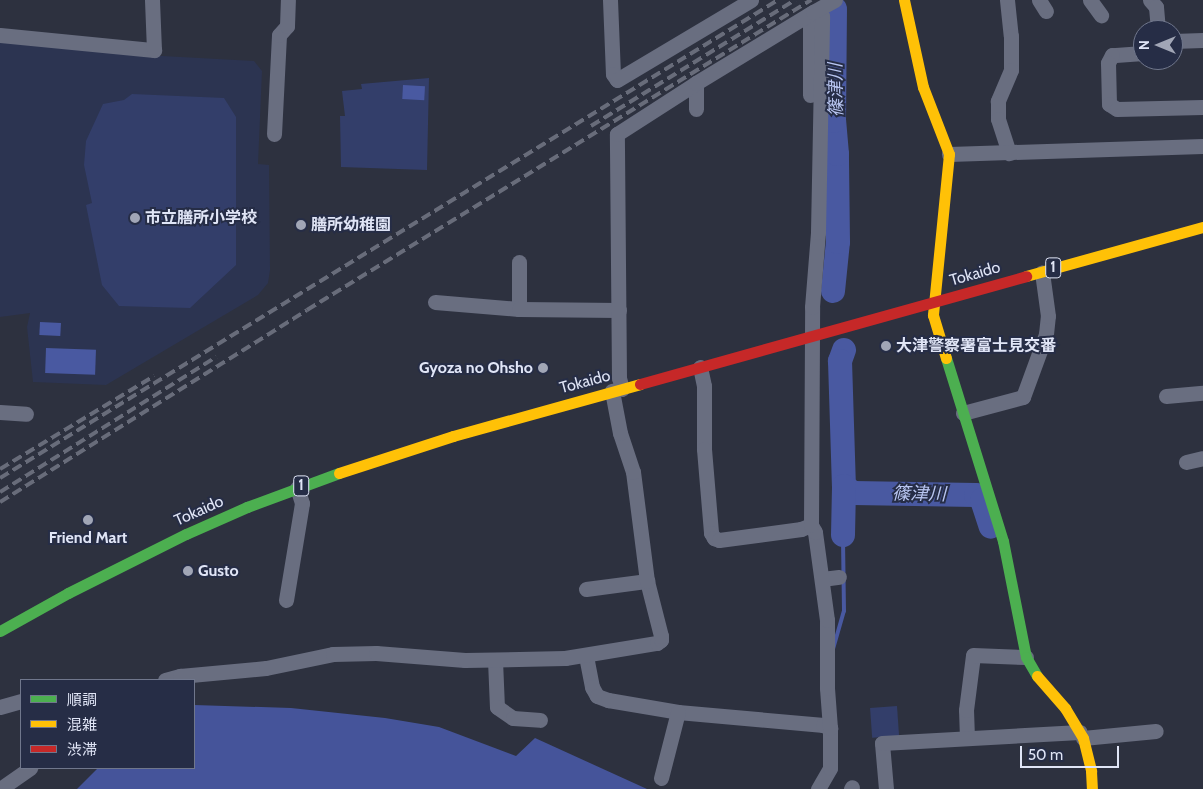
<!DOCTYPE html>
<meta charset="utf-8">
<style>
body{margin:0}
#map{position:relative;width:1203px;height:789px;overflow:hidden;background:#2d313f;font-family:Cabin,"Noto Sans JP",sans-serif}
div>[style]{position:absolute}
.built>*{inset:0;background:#2c3451}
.green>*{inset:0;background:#333e6a;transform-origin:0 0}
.forest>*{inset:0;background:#45549a}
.water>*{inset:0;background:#4959a1;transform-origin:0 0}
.stream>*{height:4px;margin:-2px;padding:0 2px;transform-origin:2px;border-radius:2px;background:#4959a1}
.river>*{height:24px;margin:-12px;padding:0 12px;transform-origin:12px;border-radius:12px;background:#4959a1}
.street>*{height:15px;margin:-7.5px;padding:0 7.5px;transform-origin:7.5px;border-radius:7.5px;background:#696e80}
.fast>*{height:11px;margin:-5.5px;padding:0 5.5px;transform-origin:5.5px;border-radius:5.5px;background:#4caf50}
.slow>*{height:11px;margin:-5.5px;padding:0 5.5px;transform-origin:5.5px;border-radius:5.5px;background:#ffc107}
.jam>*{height:11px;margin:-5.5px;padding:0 5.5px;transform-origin:5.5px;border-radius:5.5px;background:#c62828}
.rail>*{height:4px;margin-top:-2px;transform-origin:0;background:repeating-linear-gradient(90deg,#686c7a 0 10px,transparent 0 15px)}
.street-bridge>*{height:15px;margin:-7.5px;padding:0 7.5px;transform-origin:7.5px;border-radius:7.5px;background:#696e80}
.dots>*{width:14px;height:14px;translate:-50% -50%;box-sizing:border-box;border:2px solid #262d46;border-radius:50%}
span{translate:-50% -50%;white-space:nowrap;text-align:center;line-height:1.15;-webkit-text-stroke:4px #262d46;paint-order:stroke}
.shield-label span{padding:1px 4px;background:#262d46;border:1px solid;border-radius:4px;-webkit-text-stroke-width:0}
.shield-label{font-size:15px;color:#e0e5f6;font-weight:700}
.poi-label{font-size:16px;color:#e0e5f6;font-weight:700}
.left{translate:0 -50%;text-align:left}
.right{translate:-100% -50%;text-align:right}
.street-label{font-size:16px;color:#e0e5f6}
.water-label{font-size:18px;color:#b9c6f1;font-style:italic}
.legend{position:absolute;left:20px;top:679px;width:175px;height:90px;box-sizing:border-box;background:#262d46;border:1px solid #70778c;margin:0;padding:6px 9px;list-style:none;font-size:15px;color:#e0e5f6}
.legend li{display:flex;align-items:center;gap:10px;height:25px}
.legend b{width:25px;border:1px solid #70778c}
.north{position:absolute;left:1133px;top:20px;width:50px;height:50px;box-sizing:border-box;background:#262d46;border:1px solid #70778c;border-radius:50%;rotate:270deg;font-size:14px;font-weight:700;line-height:20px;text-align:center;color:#e0e5f6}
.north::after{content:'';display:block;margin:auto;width:18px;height:22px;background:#a1a6b6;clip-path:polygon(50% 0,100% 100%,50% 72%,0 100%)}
.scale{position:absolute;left:1020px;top:746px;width:99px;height:22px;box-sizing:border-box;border:2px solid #e0e5f6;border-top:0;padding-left:6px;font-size:15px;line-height:18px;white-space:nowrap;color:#e0e5f6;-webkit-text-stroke:4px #262d46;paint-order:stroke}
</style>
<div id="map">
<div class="built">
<div style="clip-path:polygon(0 40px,144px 55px,254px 61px,262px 71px,258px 164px,269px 165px,270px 270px,268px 283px,258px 295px,106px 385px,33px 382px,27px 327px,30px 313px,0 317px)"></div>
</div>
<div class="green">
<div style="clip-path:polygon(429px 78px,427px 170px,341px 167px,340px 116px,345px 116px,342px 91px,362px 89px,361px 84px)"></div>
<div style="clip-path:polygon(132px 94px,224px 98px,236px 117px,236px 265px,190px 308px,119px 306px,102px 285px,86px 205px,92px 203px,84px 165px,86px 141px,103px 104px,124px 100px)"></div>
<div style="left:897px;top:706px;width:30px;height:27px;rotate:86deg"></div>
</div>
<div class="forest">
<div style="clip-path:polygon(194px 705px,291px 708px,385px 718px,439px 727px,516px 756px,535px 738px,647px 789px,77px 789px,98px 768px,194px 768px)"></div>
</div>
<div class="water">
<div style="left:403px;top:85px;width:22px;height:14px;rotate:3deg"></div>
<div style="left:40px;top:322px;width:21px;height:13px;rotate:3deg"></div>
<div style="left:46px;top:348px;width:50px;height:25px;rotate:2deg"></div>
</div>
<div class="stream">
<div style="left:833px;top:649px;width:40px;rotate:-74deg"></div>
<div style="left:844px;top:611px;width:76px;rotate:-90.8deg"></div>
</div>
<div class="river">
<div style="left:833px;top:291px;width:49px;rotate:-84.2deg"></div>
<div style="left:838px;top:242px;width:88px;rotate:-90.7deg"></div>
<div style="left:837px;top:154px;width:33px;rotate:-95deg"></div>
<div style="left:834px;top:121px;width:112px;rotate:-89.5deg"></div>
<div style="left:844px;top:350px;width:12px;rotate:110deg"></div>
<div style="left:840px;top:361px;width:125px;rotate:88.2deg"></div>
<div style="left:844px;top:486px;width:11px;rotate:38deg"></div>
<div style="left:853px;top:493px;width:123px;rotate:0.9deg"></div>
<div style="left:976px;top:495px;width:8px;rotate:40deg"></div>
<div style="left:982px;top:500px;width:28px;rotate:72deg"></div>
<div style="left:843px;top:535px;width:49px;rotate:-88.8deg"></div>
</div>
<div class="street">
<div style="left:610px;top:0;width:74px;rotate:87.7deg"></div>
<div style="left:613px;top:74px;width:7px;rotate:56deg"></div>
<div style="left:617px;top:80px;width:156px;rotate:-30.8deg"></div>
<div style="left:1007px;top:0;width:36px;rotate:84deg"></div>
<div style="left:1011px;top:36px;width:34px;rotate:90deg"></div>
<div style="left:1011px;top:70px;width:34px;rotate:113deg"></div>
<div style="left:998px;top:101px;width:18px;rotate:90deg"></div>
<div style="left:998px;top:119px;width:36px;rotate:72deg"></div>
<div style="left:1039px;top:0;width:13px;rotate:58deg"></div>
<div style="left:1090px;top:0;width:19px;rotate:54deg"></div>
<div style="left:1150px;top:0;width:9px;rotate:49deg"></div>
<div style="left:1156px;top:7px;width:23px;rotate:85deg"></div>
<div style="left:810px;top:14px;width:81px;rotate:90deg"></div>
<div style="left:0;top:35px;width:155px;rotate:5.6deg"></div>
<div style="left:154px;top:50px;width:50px;rotate:-92.3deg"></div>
<div style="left:1173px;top:41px;width:30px;rotate:-2deg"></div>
<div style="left:1143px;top:53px;width:31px;rotate:176deg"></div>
<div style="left:1112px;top:55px;width:9px;rotate:117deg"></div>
<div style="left:1108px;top:63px;width:41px;rotate:88.6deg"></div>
<div style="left:1109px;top:104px;width:9px;rotate:32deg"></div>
<div style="left:1117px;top:109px;width:86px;rotate:-1.3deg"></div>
<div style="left:696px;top:83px;width:26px;rotate:90deg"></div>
<div style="left:274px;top:134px;width:99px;rotate:-87.1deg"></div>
<div style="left:279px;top:35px;width:12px;rotate:-48deg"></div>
<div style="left:287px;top:26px;width:26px;rotate:-88deg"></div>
<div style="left:949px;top:154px;width:254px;rotate:-1.8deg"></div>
<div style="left:519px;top:262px;width:47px;rotate:90deg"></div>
<div style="left:435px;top:302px;width:84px;rotate:4.8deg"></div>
<div style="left:519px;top:309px;width:100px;rotate:0.6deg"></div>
<div style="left:700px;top:367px;width:19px;rotate:78deg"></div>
<div style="left:704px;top:386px;width:63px;rotate:90deg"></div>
<div style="left:704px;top:449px;width:84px;rotate:85.2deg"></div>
<div style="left:711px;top:533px;width:6px;rotate:59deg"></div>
<div style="left:714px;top:538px;width:5px;rotate:22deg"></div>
<div style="left:719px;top:540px;width:83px;rotate:-7.6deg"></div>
<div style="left:801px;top:529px;width:11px;rotate:-22deg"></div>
<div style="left:622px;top:389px;width:11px;rotate:-105deg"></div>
<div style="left:619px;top:378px;width:244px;rotate:-90.5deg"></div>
<div style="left:617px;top:134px;width:94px;rotate:-32.8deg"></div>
<div style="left:696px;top:83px;width:137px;rotate:-31.3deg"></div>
<div style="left:1166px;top:396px;width:37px;rotate:-5deg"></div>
<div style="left:0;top:412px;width:26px;rotate:4deg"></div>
<div style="left:963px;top:413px;width:62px;rotate:-14.9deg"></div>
<div style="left:1023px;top:397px;width:67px;rotate:-69.9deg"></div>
<div style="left:1046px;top:334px;width:18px;rotate:-84deg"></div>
<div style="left:1048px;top:316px;width:44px;rotate:-97.8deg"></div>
<div style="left:1186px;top:462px;width:17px;rotate:-13deg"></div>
<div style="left:822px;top:579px;width:17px;rotate:-7deg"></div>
<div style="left:586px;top:589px;width:62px;rotate:-7.5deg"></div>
<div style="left:286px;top:600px;width:98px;rotate:-80.6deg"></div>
<div style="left:302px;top:503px;width:16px;rotate:-108deg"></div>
<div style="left:586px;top:656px;width:32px;rotate:79deg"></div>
<div style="left:592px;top:687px;width:10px;rotate:61deg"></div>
<div style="left:597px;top:696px;width:12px;rotate:20deg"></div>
<div style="left:608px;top:700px;width:71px;rotate:9.7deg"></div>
<div style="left:678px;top:712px;width:146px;rotate:5.1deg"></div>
<div style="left:823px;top:725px;width:8px;rotate:23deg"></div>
<div style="left:495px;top:660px;width:47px;rotate:87.6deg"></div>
<div style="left:497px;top:707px;width:19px;rotate:35deg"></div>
<div style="left:513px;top:718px;width:27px;rotate:4deg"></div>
<div style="left:165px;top:680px;width:16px;rotate:-15deg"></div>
<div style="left:180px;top:676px;width:86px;rotate:-5.3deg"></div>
<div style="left:266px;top:668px;width:68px;rotate:-11.8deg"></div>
<div style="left:333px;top:654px;width:43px;rotate:-1.3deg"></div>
<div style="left:376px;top:653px;width:89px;rotate:4.5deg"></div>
<div style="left:465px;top:660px;width:100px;rotate:-1.1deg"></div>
<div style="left:565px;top:658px;width:93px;rotate:-9.3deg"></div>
<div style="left:657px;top:643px;width:5px;rotate:-37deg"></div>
<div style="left:661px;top:640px;width:4px;rotate:-90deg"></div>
<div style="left:661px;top:636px;width:57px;rotate:-104.3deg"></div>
<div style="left:647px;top:581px;width:110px;rotate:-97.3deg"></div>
<div style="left:633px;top:472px;width:41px;rotate:-108.4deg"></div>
<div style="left:620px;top:433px;width:43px;rotate:-100.8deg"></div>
<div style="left:0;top:707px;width:22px;rotate:-16deg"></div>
<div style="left:967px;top:738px;width:28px;rotate:-92deg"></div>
<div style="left:966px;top:710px;width:55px;rotate:-82.7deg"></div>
<div style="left:973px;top:655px;width:53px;rotate:2.2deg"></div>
<div style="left:1083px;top:738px;width:73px;rotate:-5.5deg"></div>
<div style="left:661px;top:778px;width:68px;rotate:-75.6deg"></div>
<div style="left:0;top:789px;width:37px;rotate:-35deg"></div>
<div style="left:818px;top:789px;width:24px;rotate:-60deg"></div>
<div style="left:830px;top:768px;width:40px;rotate:-90deg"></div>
<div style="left:830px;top:728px;width:40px;rotate:-94.3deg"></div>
<div style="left:827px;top:688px;width:68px;rotate:-90deg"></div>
<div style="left:827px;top:620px;width:89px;rotate:-97.8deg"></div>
<div style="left:815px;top:532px;width:8px;rotate:-120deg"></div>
<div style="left:811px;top:525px;width:218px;rotate:-89.7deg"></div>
<div style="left:812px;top:307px;width:75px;rotate:-85.4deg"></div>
<div style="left:818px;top:232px;width:216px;rotate:-88.9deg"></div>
<div style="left:851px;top:789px;width:2px;rotate:-63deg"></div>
<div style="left:886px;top:789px;width:46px;rotate:-95deg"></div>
<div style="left:882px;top:743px;width:198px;rotate:-3.2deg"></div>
</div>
<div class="fast">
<div style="left:946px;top:358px;width:192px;rotate:72.7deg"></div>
<div style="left:1003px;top:541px;width:118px;rotate:78.8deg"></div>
<div style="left:1026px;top:657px;width:22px;rotate:60deg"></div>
<div style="left:0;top:631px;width:78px;rotate:-29.2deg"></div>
<div style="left:68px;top:593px;width:132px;rotate:-26.6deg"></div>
<div style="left:186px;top:534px;width:67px;rotate:-23.9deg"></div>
<div style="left:247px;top:507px;width:98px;rotate:-20.3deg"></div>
</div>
<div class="slow">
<div style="left:904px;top:0;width:89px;rotate:77.7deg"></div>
<div style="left:923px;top:87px;width:72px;rotate:68.8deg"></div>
<div style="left:949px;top:154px;width:162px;rotate:95.7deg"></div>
<div style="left:933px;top:315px;width:45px;rotate:73.2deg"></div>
<div style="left:1026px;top:276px;width:184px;rotate:-15.5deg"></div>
<div style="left:339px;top:473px;width:120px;rotate:-18deg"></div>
<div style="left:453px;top:436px;width:194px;rotate:-15.5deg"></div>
<div style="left:1037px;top:676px;width:43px;rotate:48.8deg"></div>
<div style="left:1065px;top:708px;width:35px;rotate:59deg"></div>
<div style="left:1083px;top:738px;width:34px;rotate:76deg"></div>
<div style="left:1091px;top:771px;width:18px;rotate:87deg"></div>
</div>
<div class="jam">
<div style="left:640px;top:384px;width:401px;rotate:-15.6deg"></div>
</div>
<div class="rail">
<div style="left:591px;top:126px;width:240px;rotate:-31.7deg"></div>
<div style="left:0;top:469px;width:180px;rotate:-31.1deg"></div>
<div style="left:0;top:478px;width:913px;rotate:-31.57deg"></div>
<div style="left:0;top:492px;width:255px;rotate:-32deg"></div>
<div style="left:0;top:502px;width:362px;rotate:-32deg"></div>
<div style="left:307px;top:310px;width:592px;rotate:-31.59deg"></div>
</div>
<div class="street-bridge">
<div style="left:813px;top:12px;width:25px;rotate:-29deg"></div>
</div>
<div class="dots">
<div style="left:135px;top:218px;background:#a1a6b6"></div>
<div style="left:301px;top:225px;background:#a1a6b6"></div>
<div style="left:886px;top:346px;background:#a1a6b6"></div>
<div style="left:543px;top:368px;background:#a1a6b6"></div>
<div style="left:88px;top:520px;background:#a1a6b6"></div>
<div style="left:188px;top:571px;background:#a1a6b6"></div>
</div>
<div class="shield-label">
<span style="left:1053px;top:268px">1</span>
<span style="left:301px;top:486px">1</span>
</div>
<div class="poi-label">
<span class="left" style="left:145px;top:218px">市立膳所小学校</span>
<span class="left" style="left:311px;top:225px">膳所幼稚園</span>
<span class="left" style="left:896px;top:346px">大津警察署富士見交番</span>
<span class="right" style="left:533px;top:368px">Gyoza no Ohsho</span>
<span style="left:88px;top:538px">Friend Mart</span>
<span class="left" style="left:198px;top:571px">Gusto</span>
</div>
<div class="street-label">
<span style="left:975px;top:274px;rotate:-16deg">Tokaido</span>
<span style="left:585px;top:382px;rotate:-15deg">Tokaido</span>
<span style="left:199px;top:511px;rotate:-24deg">Tokaido</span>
</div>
<div class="water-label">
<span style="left:836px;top:90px;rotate:-91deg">篠津川</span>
<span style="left:919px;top:494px;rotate:1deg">篠津川</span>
</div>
<ul class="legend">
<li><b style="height:6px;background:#4caf50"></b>順調</li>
<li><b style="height:6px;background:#ffc107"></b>混雑</li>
<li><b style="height:6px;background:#c62828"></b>渋滞</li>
</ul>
<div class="north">N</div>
<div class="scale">50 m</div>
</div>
